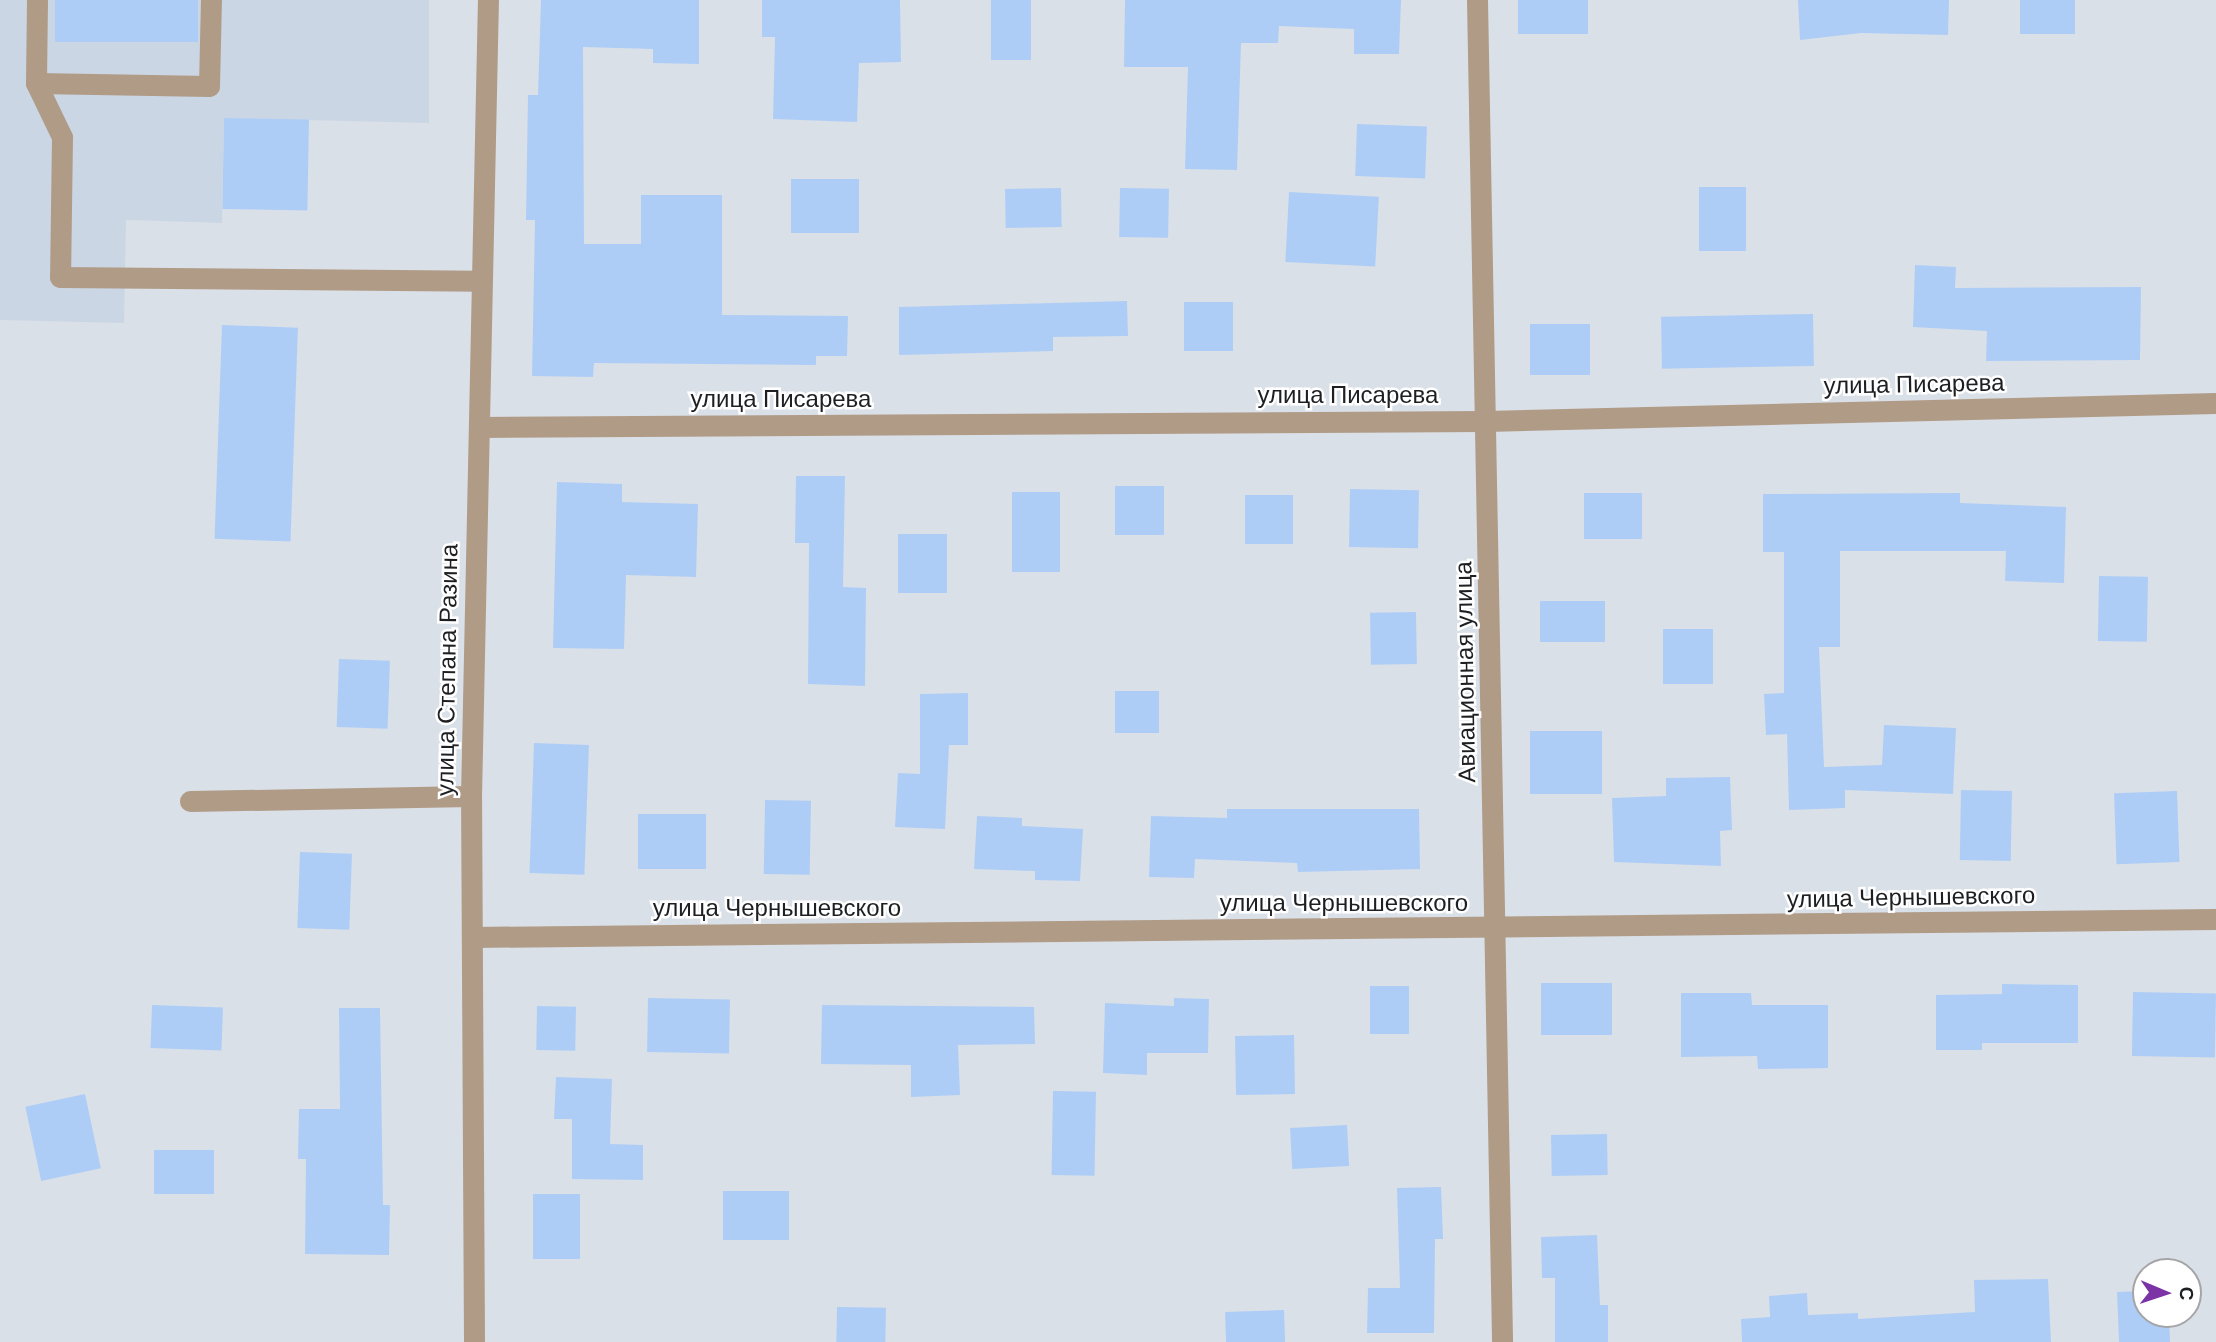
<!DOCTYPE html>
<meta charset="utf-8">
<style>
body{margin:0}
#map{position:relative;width:2216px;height:1342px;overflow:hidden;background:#dae0e8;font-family:"DM Sans",sans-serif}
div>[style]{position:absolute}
.built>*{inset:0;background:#cbd6e4}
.building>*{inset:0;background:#aecdf6;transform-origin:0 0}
.lane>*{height:21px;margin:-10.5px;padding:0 10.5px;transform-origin:10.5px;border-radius:10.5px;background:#b09b87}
.street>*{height:21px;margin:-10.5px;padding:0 10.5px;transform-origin:10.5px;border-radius:10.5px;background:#b09b87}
span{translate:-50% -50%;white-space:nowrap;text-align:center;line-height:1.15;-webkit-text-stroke:5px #fff;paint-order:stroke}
.street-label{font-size:24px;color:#1d1f22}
.north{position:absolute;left:2132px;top:1258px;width:70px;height:70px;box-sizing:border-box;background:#fff;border:2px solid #a5a5a7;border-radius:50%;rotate:92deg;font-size:19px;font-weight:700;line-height:28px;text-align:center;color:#1d1f22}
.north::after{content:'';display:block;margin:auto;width:24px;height:32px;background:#7b33a6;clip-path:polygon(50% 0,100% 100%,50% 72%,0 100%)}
</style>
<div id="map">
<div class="built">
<div style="clip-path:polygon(0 0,429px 0,429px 123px,224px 118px,222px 223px,126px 220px,124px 323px,0 320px)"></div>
</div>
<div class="building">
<div style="left:55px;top:0;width:143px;height:42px"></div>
<div style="clip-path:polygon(541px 0,699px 0,699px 64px,653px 63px,653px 49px,583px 47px,584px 244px,641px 244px,641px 195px,722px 195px,722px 315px,848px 316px,847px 356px,816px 356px,816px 365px,594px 363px,593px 377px,532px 376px,535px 220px,526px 220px,528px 95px,538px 95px)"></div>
<div style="clip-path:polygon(762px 0,900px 0,901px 62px,859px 63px,857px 122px,773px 119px,775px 37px,762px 37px)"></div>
<div style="left:991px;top:0;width:40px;height:60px"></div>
<div style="clip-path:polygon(1125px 0,1401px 0,1399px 54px,1354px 54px,1354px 29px,1279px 26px,1278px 43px,1241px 43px,1237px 170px,1185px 169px,1188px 67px,1124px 67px)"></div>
<div style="left:1518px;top:0;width:70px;height:34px"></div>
<div style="clip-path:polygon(1798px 0,1949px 0,1948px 35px,1861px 33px,1800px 40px)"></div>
<div style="left:2020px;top:0;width:55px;height:34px"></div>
<div style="left:224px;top:118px;width:85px;height:91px;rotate:1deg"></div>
<div style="left:1357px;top:124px;width:70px;height:52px;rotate:2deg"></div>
<div style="left:791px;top:179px;width:68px;height:54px"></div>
<div style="left:1699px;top:187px;width:47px;height:64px"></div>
<div style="left:1061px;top:188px;width:39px;height:56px;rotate:89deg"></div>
<div style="left:1120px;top:188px;width:49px;height:49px;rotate:1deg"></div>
<div style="left:1289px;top:192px;width:90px;height:70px;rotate:3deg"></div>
<div style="clip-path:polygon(1915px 265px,1956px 267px,1955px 288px,2141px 287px,2140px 360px,1986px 361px,1987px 331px,1913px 327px)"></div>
<div style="clip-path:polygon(1127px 301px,1128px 336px,1053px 337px,1053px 351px,899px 355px,899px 307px)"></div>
<div style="left:1184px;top:302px;width:49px;height:49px"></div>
<div style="left:1813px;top:314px;width:52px;height:152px;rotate:89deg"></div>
<div style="left:1590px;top:324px;width:51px;height:60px;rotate:90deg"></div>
<div style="left:222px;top:325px;width:76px;height:214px;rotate:2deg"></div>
<div style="clip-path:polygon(796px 476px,845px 476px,843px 587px,866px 588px,865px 686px,808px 684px,809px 543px,795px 543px)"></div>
<div style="clip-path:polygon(557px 482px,622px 484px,622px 502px,698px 504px,696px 577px,626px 575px,624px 649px,553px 648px)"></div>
<div style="left:1115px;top:486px;width:49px;height:49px"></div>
<div style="left:1350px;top:489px;width:69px;height:58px;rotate:1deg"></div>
<div style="left:1012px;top:492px;width:48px;height:80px"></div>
<div style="left:1584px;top:493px;width:58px;height:46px"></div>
<div style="clip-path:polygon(1960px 493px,1960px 503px,2066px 507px,2064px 583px,2005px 581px,2006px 551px,1840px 551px,1840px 647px,1819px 647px,1824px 767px,1882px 765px,1884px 725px,1956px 728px,1953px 794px,1845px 790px,1845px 808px,1789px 810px,1787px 734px,1766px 735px,1764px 694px,1784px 693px,1784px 552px,1763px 552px,1763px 494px)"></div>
<div style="left:1245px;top:495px;width:48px;height:49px"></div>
<div style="left:898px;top:534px;width:49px;height:59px"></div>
<div style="left:2099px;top:576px;width:49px;height:65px;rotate:1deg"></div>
<div style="left:1540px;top:601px;width:65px;height:41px"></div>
<div style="left:1416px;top:612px;width:52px;height:46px;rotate:89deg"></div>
<div style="left:1663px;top:629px;width:50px;height:55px"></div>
<div style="left:339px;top:659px;width:51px;height:68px;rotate:2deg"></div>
<div style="left:1115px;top:691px;width:44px;height:42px"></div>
<div style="clip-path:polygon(968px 693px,968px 745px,949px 745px,945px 829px,895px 827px,898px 773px,920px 774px,920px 694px)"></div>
<div style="left:1530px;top:731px;width:72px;height:63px"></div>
<div style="left:534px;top:743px;width:55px;height:130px;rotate:2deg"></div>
<div style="clip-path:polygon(1730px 777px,1732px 830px,1720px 831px,1721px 866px,1614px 862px,1612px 798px,1666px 796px,1666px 778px)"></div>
<div style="left:1961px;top:790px;width:51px;height:70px;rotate:1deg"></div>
<div style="left:2177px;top:791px;width:71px;height:63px;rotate:88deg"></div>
<div style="left:765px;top:800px;width:46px;height:74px;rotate:1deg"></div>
<div style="clip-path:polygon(1227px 809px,1419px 809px,1420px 869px,1298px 872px,1297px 863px,1195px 859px,1194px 878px,1149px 877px,1151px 816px,1227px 818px)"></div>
<div style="left:638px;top:814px;width:68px;height:55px"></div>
<div style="clip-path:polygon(977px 816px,1022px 818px,1022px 826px,1083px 829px,1080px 881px,1035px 880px,1035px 871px,974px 869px)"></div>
<div style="left:300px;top:852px;width:52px;height:76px;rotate:2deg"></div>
<div style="left:1612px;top:983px;width:52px;height:71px;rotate:90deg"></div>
<div style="clip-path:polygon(2002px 984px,2078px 985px,2078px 1043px,1982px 1043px,1982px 1050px,1936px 1050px,1936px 995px,2002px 994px)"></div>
<div style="left:1370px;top:986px;width:39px;height:48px"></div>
<div style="left:2133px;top:992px;width:83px;height:64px;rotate:1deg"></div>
<div style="clip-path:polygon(1681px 993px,1751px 993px,1752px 1005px,1828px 1005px,1828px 1068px,1758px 1069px,1757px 1056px,1681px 1057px)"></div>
<div style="left:648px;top:998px;width:82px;height:54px;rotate:1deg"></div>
<div style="clip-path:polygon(1174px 998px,1209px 999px,1208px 1053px,1147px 1053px,1147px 1075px,1103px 1073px,1105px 1003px,1174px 1006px)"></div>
<div style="left:152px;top:1005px;width:71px;height:43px;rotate:2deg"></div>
<div style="clip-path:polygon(822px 1005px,1034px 1007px,1035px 1044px,958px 1045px,960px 1095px,911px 1097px,911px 1065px,821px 1064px)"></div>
<div style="left:537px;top:1006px;width:39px;height:44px;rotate:1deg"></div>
<div style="clip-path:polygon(339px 1008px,380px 1008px,383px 1205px,390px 1205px,389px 1255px,305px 1254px,306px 1159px,298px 1159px,299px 1109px,340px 1109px)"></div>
<div style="left:1294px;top:1035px;width:59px;height:59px;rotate:89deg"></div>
<div style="clip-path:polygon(556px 1077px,612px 1079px,610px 1144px,643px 1145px,643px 1180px,572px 1179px,572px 1119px,554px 1119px)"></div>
<div style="left:1053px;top:1091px;width:43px;height:84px;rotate:1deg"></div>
<div style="left:85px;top:1094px;width:76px;height:61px;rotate:78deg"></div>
<div style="left:1347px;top:1125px;width:41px;height:57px;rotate:87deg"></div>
<div style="left:1607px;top:1134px;width:41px;height:56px;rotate:89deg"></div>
<div style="left:154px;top:1150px;width:60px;height:44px"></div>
<div style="clip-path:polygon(1441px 1187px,1443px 1239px,1435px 1239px,1434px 1333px,1367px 1333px,1368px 1288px,1400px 1288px,1397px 1188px)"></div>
<div style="left:723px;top:1191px;width:66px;height:49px"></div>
<div style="left:580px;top:1194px;width:65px;height:47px;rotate:90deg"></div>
<div style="clip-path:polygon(1597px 1235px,1600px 1305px,1608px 1305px,1608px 1342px,1555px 1342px,1555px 1278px,1542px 1278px,1541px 1237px)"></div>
<div style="clip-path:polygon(2048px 1279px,2051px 1342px,1742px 1342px,1741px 1319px,1770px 1317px,1769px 1296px,1807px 1293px,1808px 1315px,1858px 1313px,1858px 1319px,1975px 1312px,1974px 1280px)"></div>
<div style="clip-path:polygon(2146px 1291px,2146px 1314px,2169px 1314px,2170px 1342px,2119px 1342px,2117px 1292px)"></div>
<div style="left:837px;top:1307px;width:49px;height:35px;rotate:1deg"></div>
<div style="left:1284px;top:1310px;width:32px;height:59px;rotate:88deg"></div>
</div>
<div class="lane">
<div style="left:37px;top:0;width:83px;rotate:90.7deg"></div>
<div style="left:36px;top:83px;width:60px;rotate:64.3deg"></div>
<div style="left:62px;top:137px;width:140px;rotate:90.8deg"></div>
<div style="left:60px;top:277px;width:420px;rotate:0.5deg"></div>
<div style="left:36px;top:83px;width:173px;rotate:1deg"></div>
<div style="left:209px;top:86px;width:86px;rotate:-88.7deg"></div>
<div style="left:190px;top:801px;width:281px;rotate:-1deg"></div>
</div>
<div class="street">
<div style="left:1477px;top:0;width:1342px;rotate:88.93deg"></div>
<div style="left:479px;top:427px;width:1007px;rotate:-0.34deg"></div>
<div style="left:1486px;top:421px;width:730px;rotate:-1.41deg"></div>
<div style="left:473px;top:937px;width:1743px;rotate:-0.59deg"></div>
<div style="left:474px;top:1342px;width:546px;rotate:-90.31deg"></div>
<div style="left:471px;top:796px;width:796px;rotate:-88.78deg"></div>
</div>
<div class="street-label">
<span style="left:1914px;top:384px;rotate:-1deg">улица Писарева</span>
<span style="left:1348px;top:395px">улица Писарева</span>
<span style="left:781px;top:399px">улица Писарева</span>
<span style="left:447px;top:670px;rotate:-89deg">улица Степана Разина</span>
<span style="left:1465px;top:672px;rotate:-91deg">Авиационная улица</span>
<span style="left:1911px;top:897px;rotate:-1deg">улица Чернышевского</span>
<span style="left:1344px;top:903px">улица Чернышевского</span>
<span style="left:777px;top:908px">улица Чернышевского</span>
</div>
<div class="north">С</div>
</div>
